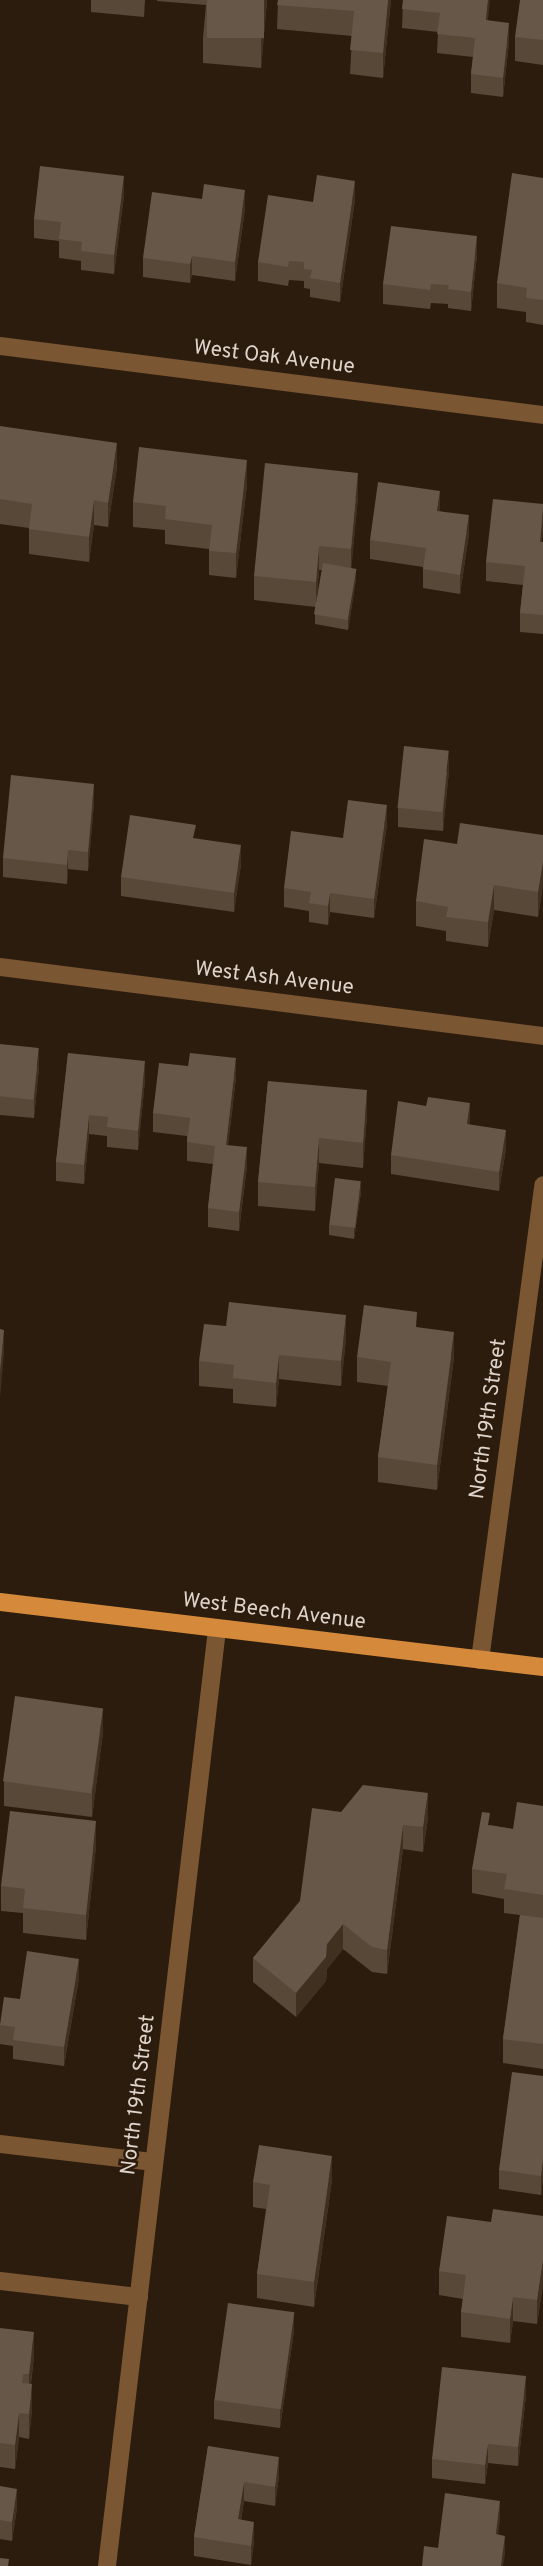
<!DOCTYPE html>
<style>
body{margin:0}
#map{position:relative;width:543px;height:2566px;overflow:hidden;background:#2c1c0d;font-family:Overpass,sans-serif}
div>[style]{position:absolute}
.minor>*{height:18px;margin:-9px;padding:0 9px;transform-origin:9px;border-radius:9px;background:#7a5633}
.major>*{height:18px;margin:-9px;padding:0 9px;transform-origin:9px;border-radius:9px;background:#d58a3b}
.wall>*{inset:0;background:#584838}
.shaded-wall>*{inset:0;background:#403020}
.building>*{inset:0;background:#675748;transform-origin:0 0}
span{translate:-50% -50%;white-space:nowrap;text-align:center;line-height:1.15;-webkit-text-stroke:5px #2c1c0d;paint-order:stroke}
.street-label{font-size:21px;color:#dfd4cb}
</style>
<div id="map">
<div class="minor">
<div style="left:0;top:346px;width:547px;rotate:7.24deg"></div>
<div style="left:0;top:967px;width:547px;rotate:7.24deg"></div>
<div style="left:480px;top:1660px;width:479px;rotate:-82.4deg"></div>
<div style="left:0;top:2144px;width:155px;rotate:6.7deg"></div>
<div style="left:0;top:2281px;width:140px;rotate:6.6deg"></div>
<div style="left:107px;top:2566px;width:943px;rotate:-83.3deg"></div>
</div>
<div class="major">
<div style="left:0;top:1602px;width:547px;rotate:6.83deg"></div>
</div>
<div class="wall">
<div style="clip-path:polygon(91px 0,145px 0,144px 17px,91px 12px)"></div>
<div style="clip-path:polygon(157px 0,267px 0,261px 68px,203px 63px,203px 38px,206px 5px,157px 1px)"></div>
<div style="clip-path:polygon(278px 0,391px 0,383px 78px,350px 74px,352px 36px,277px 29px)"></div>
<div style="clip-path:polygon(403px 0,488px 20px,509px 42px,503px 97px,471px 93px,471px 74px,473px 57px,437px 53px,438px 32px,402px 28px)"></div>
<div style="clip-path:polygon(543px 0,543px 65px,515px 61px,515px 37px)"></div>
<div style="clip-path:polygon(543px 178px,543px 325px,526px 322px,526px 312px,497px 308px,497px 283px)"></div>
<div style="clip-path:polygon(124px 195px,114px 274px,81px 270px,81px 261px,59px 258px,59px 241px,34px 238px,34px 219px)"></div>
<div style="clip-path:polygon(355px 200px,340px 302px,310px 297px,310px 289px,304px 288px,304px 281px,289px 280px,288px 286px,258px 281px,258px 262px,313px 202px)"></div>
<div style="clip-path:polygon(245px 209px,235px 281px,192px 275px,190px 283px,143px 277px,143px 258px)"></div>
<div style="clip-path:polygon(477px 255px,471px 311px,448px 308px,448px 304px,431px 303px,430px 309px,383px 304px,383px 284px)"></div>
<div style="clip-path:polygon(0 426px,117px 467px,108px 527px,94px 525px,89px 562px,29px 554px,29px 528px,0 524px)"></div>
<div style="clip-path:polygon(247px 484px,236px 578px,209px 575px,209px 549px,165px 544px,165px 530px,133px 527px,133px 502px)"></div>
<div style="clip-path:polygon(358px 497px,351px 568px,356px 579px,348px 630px,315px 624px,315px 614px,322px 570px,319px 570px,316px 607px,254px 600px,254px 576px)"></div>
<div style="clip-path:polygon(543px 504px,542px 542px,543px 542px,543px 634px,520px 632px,520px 613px,523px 585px,486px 581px,486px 562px)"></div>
<div style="clip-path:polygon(440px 511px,469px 534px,460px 594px,423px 588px,423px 567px,370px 559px,370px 540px)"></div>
<div style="clip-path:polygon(449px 770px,443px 831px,398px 827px,398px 808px)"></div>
<div style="clip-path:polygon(94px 803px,88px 871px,68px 869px,67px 884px,3px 877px,3px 858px)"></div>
<div style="clip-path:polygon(387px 824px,374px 918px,330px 912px,328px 925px,309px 922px,309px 911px,284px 907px,284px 888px,343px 838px)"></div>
<div style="clip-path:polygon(543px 835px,543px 885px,538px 917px,494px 910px,488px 947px,446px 941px,446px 931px,416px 926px,416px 901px,457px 844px)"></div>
<div style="clip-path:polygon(241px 864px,234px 912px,121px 896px,121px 877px)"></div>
<div style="clip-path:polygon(0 1044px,39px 1067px,34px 1118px,0 1115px)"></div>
<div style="clip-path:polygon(68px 1053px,145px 1080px,138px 1150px,107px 1147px,107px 1136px,89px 1134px,84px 1184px,56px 1181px,56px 1162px)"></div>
<div style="clip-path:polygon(188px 1066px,236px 1077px,228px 1145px,247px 1166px,239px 1231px,208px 1227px,208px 1208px,213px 1164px,187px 1161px,187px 1136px,153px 1132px,153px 1113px)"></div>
<div style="clip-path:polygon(268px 1081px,367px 1115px,363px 1168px,319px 1163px,315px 1211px,258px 1206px,258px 1182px)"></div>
<div style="clip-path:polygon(469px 1125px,506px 1149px,499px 1191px,391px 1174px,391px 1155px)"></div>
<div style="clip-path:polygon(361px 1192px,354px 1239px,329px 1235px,329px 1225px)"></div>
<div style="clip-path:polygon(417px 1327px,454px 1357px,437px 1490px,378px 1482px,378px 1457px,388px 1386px,357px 1382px,357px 1357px)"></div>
<div style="clip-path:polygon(346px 1339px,341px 1386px,279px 1379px,276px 1407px,233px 1403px,233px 1389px,199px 1386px,199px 1361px)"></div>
<div style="clip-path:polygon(103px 1732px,92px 1817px,4px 1806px,4px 1781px)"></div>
<div style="clip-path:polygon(543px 1806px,543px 2069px,503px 2063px,503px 2039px,520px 1915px,504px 1913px,504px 1899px,472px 1893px,472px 1869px,490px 1825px,513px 1829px)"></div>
<div style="clip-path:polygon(341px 1812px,428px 1818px,423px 1852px,403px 1849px,387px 1974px,372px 1972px,343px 1949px,327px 1969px,326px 1981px,296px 2017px,253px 1982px,253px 1958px,300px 1901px)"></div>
<div style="clip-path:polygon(96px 1846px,86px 1940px,23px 1933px,23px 1913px,1px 1911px,1px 1886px)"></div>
<div style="clip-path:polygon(79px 1978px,64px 2066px,13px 2059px,13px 2046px,0 2044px,0 2024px,20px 1999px)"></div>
<div style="clip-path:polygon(543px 2076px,543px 2177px,541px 2195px,499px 2189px,499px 2170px)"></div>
<div style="clip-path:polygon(332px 2180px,314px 2307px,257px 2298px,257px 2274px,266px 2209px,253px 2207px,253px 2182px)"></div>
<div style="clip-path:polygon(543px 2216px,543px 2284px,537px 2324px,513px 2321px,510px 2343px,461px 2337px,461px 2312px,463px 2299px,439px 2295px,439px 2271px)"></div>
<div style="clip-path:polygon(0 2328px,34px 2356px,31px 2384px,32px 2409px,29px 2439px,19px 2437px,15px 2469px,0 2467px)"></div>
<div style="clip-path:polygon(294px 2331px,280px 2428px,214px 2419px,214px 2400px)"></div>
<div style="clip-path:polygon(526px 2395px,518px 2466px,488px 2463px,485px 2484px,432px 2478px,432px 2459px)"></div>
<div style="clip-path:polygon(208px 2446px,279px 2476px,275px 2506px,244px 2501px,241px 2520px,254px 2541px,251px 2565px,194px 2556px,194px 2537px)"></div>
<div style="clip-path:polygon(0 2486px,17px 2508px,12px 2541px,0 2539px)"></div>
</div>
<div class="shaded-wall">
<div style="clip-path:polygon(264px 0,267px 0,261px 68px,261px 43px)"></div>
<div style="clip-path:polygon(388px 0,391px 0,383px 78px,383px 53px)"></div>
<div style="clip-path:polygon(488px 0,490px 0,486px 39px,486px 20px)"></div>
<div style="clip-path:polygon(509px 23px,509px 42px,503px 97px,503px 78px)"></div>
<div style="clip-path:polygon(124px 176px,124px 195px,114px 274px,114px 255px)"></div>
<div style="clip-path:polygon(355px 181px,355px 200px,340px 302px,340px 283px)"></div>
<div style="clip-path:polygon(245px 190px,245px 209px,235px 281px,235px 262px)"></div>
<div style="clip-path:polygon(477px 236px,477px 255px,471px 311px,471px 292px)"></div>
<div style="clip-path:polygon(192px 256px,192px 275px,190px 283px,190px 264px)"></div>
<div style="clip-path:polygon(117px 443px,117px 467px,108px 527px,108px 503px)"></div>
<div style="clip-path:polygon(247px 460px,247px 484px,236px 578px,236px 553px)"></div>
<div style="clip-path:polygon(358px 473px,358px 497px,351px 573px,351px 549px)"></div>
<div style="clip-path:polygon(440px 491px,440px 510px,437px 530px,437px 511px)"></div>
<div style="clip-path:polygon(94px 500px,94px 525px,89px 562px,89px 537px)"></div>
<div style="clip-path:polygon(543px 512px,543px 531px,540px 561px,540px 542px)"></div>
<div style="clip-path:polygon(469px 515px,469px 534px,460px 594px,460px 575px)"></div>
<div style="clip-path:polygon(319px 546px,319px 570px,316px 607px,316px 582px)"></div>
<div style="clip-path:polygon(356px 569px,356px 579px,348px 630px,348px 619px)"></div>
<div style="clip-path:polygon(449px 751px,449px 770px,443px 831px,443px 812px)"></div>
<div style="clip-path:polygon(94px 784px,94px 803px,88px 871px,88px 852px)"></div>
<div style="clip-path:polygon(387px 805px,387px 824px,374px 918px,374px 899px)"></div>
<div style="clip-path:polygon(241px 845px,241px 864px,234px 912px,234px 893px)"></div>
<div style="clip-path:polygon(68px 850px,68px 869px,67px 884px,67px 865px)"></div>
<div style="clip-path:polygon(543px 861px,543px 885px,538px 917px,538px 892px)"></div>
<div style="clip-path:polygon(494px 885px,494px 910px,488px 947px,488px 922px)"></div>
<div style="clip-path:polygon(330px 893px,330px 912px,328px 925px,328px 906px)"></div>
<div style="clip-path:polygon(39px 1048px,39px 1067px,34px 1118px,34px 1099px)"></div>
<div style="clip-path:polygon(236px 1058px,236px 1077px,226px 1164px,226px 1145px)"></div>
<div style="clip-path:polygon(145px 1061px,145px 1080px,138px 1150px,138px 1131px)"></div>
<div style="clip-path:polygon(367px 1090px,367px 1115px,363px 1168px,363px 1143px)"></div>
<div style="clip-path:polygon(470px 1103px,470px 1122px,467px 1143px,467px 1124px)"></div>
<div style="clip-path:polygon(89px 1115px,89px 1134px,84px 1184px,84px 1165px)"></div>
<div style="clip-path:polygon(506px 1130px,506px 1149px,499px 1191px,499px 1172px)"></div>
<div style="clip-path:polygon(319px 1138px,319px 1163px,315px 1211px,315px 1187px)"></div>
<div style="clip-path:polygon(247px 1147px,247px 1166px,239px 1231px,239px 1212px)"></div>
<div style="clip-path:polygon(361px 1181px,361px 1192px,354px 1239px,354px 1229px)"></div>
<div style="clip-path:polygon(346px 1315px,346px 1339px,341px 1386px,341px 1361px)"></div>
<div style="clip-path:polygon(4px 1330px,4px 1354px,0 1398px,0 1373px)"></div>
<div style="clip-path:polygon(454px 1332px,454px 1357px,437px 1490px,437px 1465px)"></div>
<div style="clip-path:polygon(279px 1355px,279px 1379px,276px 1407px,276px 1383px)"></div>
<div style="clip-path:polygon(103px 1708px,103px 1732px,92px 1817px,92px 1793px)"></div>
<div style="clip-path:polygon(428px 1793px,428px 1818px,423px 1852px,423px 1827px)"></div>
<div style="clip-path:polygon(96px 1821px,96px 1846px,86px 1940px,86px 1915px)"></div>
<div style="clip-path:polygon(403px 1825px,403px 1849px,387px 1974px,387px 1950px)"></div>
<div style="clip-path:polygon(343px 1924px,343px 1949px,327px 1969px,326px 1981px,296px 2017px,296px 1993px,327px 1944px)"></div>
<div style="clip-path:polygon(79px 1959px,79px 1978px,64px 2066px,64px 2047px)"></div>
<div style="clip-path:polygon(332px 2156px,332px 2180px,314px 2307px,314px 2282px)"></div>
<div style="clip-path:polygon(543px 2158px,543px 2177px,541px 2195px,541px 2176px)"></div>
<div style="clip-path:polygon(543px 2259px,543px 2284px,537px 2324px,537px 2300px)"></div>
<div style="clip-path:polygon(513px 2297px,513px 2321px,510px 2343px,510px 2319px)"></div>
<div style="clip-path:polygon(294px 2312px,294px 2331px,280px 2428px,280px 2409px)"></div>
<div style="clip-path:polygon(34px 2332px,34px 2356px,29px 2399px,29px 2374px)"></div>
<div style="clip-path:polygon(526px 2376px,526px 2395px,518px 2466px,518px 2447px)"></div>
<div style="clip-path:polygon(32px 2384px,32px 2409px,29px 2439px,29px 2414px)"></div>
<div style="clip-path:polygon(19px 2413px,19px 2437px,15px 2469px,15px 2445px)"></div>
<div style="clip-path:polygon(488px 2444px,488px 2463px,485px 2484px,485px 2465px)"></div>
<div style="clip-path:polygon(279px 2457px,279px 2476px,275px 2506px,275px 2487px)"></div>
<div style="clip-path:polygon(244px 2482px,244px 2501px,238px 2538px,238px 2519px)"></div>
<div style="clip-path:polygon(17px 2489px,17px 2508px,12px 2541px,12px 2522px)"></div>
<div style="clip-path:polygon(500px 2501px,500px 2520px,496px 2553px,496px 2534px)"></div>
<div style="clip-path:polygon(254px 2522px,254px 2541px,251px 2565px,251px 2546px)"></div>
<div style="clip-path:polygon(505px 2536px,505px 2555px,503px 2566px,501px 2566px)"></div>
</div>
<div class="building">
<div style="left:207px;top:0;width:57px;height:38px"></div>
<div style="clip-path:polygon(278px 0,388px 0,383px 53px,350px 50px,354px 11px,277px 5px)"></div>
<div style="clip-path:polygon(403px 0,488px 0,486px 20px,509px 23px,503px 78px,471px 74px,475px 38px,437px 34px,440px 13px,402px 9px)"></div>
<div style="clip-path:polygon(520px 0,543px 0,543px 40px,515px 37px)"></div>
<div style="clip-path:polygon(40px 166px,124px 176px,114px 255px,81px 251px,82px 242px,59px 239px,61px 222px,34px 219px)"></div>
<div style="clip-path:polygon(512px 173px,543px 178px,543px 300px,526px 298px,527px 288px,497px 283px)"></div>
<div style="clip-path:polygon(317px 175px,355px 181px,340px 283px,310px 278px,312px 270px,304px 269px,304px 262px,289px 261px,288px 267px,258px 262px,268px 195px,313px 202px)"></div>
<div style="clip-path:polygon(204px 184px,245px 190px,235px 262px,192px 256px,190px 264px,143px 258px,152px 192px,202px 199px)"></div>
<div style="clip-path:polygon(391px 226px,477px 236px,471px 292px,448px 289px,449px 285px,431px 284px,430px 290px,383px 284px)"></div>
<div style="clip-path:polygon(0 426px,117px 443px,108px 503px,94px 500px,89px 537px,29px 529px,32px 504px,0 499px)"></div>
<div style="clip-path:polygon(139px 447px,247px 460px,236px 553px,209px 551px,212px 525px,165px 519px,166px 506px,133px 502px)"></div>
<div style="clip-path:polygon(265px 463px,358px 473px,351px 549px,319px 546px,316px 582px,254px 576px)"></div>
<div style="clip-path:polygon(378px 482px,440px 491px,437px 511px,469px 515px,460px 575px,423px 569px,426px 548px,370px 540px)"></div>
<div style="clip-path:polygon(493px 499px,543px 504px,540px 542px,543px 542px,543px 615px,520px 613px,525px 566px,486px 562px)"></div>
<div style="left:323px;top:563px;width:34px;height:52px;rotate:10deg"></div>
<div style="left:404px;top:746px;width:45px;height:62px;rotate:6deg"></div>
<div style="clip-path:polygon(11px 775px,94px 784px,88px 852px,68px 850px,67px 865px,3px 858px)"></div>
<div style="clip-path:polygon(348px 800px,387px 805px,374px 899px,330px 893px,328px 906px,309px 903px,311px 892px,284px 888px,291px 831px,343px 838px)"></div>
<div style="clip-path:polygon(130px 815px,196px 825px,193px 838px,241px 845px,234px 893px,121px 877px)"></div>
<div style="clip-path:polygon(460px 823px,543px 835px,543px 861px,538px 892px,494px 885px,488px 922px,446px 917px,448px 907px,416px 901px,424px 839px,457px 844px)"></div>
<div style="left:0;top:1044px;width:39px;height:52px;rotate:6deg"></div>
<div style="clip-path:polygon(68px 1053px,145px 1061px,138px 1131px,107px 1127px,108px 1117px,89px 1115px,84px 1165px,56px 1162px)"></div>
<div style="clip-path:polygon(190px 1053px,236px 1058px,226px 1145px,247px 1147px,239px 1212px,208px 1208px,215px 1146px,187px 1142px,190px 1118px,153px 1113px,159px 1063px,188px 1066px)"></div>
<div style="clip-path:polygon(268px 1081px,367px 1090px,363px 1143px,319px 1138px,315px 1187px,258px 1182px)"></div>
<div style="clip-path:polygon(428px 1097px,470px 1103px,467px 1124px,506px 1130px,499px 1172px,391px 1155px,398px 1101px,426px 1106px)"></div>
<div style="left:335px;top:1178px;width:26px;height:47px;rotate:7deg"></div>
<div style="clip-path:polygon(229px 1302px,346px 1315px,341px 1361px,279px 1355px,276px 1383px,233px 1378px,234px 1365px,199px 1361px,204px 1324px,226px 1326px)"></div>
<div style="clip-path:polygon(364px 1305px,417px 1312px,416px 1327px,454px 1332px,437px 1465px,378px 1457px,391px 1362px,357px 1357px)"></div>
<div style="clip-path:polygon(0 1329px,4px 1330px,0 1373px)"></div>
<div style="left:15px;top:1696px;width:89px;height:86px;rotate:8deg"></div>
<div style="clip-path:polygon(363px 1785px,428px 1793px,423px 1827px,403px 1825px,387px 1950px,372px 1947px,343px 1924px,327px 1944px,326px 1957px,296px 1993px,253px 1958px,300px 1901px,312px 1808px,341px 1812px)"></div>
<div style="clip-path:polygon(517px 1802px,543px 1806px,543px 1895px,504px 1889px,507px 1874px,472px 1869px,482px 1812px,490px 1813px,488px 1825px,513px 1829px)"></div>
<div style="clip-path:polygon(10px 1811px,96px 1821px,86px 1915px,23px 1908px,25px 1889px,1px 1886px)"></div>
<div style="clip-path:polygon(520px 1915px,543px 1918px,543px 2044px,503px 2039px)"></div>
<div style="clip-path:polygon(27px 1951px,79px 1959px,64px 2047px,13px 2040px,15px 2027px,0 2025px,4px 1997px,20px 1999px)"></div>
<div style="clip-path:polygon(512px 2072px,543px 2076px,543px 2158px,541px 2176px,499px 2170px)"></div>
<div style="clip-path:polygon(259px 2145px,332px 2156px,314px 2282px,257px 2274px,270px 2185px,253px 2182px)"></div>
<div style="clip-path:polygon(493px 2209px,543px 2216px,543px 2259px,537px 2300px,513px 2297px,510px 2319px,461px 2312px,466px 2275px,439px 2271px,447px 2216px,491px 2222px)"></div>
<div style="left:228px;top:2303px;width:67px;height:98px;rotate:8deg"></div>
<div style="clip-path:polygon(0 2328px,34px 2332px,29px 2374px,23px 2374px,22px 2383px,32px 2384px,29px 2414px,19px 2413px,15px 2445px,0 2443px)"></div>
<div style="clip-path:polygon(442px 2367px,526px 2376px,518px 2447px,488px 2444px,485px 2465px,432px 2459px)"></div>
<div style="clip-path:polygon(208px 2446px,279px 2457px,275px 2487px,244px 2482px,238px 2519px,254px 2522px,251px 2546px,194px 2537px)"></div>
<div style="clip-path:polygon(0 2486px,17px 2489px,12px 2522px,0 2520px)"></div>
<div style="clip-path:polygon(445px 2493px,500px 2501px,496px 2534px,505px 2536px,501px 2566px,422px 2566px,424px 2546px,438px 2548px)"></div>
<div style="clip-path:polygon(0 2558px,9px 2559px,8px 2566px,0 2566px)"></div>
</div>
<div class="street-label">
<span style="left:274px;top:358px;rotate:7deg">West Oak Avenue</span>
<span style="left:274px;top:979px;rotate:7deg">West Ash Avenue</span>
<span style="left:489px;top:1419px;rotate:-82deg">North 19th Street</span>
<span style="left:274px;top:1612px;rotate:7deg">West Beech Avenue</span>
<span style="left:139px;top:2095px;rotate:-83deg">North 19th Street</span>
</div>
</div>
